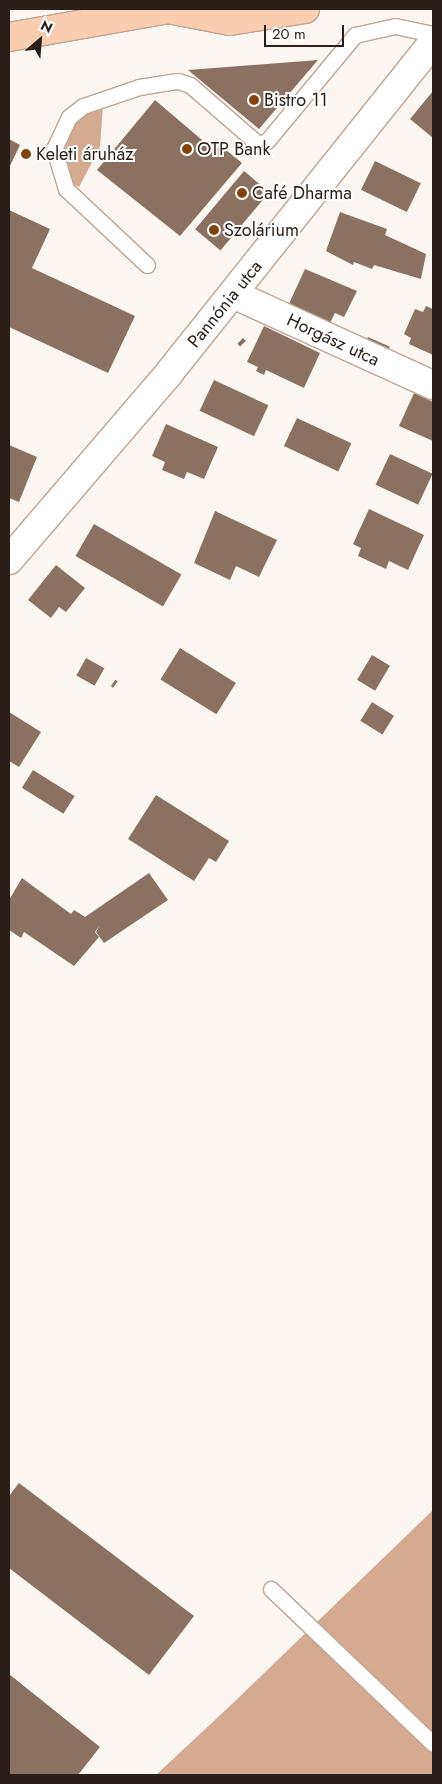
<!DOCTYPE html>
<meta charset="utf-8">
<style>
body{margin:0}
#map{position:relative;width:442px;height:1784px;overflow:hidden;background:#fcf6f2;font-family:Jost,sans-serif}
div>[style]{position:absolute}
.forest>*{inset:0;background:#d4aa90}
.building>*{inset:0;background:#8c7160;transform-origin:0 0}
.roads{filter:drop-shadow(1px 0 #c1a492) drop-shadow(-1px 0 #c1a492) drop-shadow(0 1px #c1a492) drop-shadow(0 -1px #c1a492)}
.service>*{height:15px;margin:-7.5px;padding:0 7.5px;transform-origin:7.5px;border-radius:7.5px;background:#fff}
.minor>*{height:28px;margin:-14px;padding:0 14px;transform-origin:14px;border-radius:14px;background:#fff}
.primary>*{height:28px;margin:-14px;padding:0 14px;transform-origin:14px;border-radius:14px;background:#f8cdb0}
.dots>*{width:14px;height:14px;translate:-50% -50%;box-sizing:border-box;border:2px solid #fff;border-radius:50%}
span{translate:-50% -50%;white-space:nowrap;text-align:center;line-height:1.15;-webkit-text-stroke:4px #fff;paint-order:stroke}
.poi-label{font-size:18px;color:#2a1f18}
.left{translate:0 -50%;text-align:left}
.street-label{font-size:18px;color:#2a1f18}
.frame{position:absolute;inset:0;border:10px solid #2a1f18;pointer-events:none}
.north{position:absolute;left:15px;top:15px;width:50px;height:50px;-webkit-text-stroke:4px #fff;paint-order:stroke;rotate:27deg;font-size:14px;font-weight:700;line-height:20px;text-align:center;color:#2a1f18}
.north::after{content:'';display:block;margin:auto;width:18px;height:22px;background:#2a1f18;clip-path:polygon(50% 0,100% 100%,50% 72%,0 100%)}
.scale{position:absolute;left:264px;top:25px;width:80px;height:22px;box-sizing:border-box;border:2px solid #2a1f18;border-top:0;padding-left:6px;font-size:15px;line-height:18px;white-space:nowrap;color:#2a1f18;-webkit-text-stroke:4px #fff;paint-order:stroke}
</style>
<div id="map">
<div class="forest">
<div style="clip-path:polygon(103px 106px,100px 147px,79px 187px,71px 183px,60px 147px,74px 119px)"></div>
<div style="clip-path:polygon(433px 1510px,433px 1775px,156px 1775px,232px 1704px)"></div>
</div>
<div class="building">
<div style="clip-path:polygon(318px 60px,259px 129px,188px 70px)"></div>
<div style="clip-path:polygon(433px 91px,433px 138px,410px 119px)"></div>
<div style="clip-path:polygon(155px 100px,215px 151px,220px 145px,242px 163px,180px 236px,97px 170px)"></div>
<div style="clip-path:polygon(9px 139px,20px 145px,9px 168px)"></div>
<div style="left:375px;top:161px;width:51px;height:32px;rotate:26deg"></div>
<div style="left:244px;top:171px;width:33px;height:76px;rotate:40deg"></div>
<div style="clip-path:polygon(9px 210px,50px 229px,32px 268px,135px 316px,108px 373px,9px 327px)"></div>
<div style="clip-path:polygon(340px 212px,387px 229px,385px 235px,426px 254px,421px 279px,374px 265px,372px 269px,354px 262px,353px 265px,326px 251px)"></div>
<div style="clip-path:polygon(305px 269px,357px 291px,344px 317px,335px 313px,330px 323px,287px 308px)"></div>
<div style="clip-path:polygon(426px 306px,433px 309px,433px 355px,409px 344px,411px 338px,404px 334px,415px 309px,423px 312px)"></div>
<div style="clip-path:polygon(264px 326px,320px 353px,304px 388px,266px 370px,264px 375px,256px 371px,258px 367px,247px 362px)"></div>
<div style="left:368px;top:337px;width:24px;height:11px;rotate:24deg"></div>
<div style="left:243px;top:338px;width:4px;height:8px;rotate:45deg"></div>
<div style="left:214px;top:380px;width:60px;height:34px;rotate:25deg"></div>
<div style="clip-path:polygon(414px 393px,433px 402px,433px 441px,399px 426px)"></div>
<div style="left:297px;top:418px;width:60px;height:31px;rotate:25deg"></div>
<div style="clip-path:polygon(166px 424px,218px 447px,204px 479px,187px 472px,184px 479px,162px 470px,165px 462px,152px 456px)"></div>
<div style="clip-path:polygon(9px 445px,37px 457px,19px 502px,9px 498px)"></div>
<div style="left:390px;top:454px;width:47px;height:34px;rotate:25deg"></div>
<div style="clip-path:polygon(369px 509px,424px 535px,408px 570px,389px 561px,386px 569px,358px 556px,361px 548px,353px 544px)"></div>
<div style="clip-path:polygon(215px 511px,277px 540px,259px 577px,236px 566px,230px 580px,194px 563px)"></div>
<div style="left:94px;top:524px;width:101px;height:37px;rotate:30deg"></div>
<div style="clip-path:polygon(56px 565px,85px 588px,66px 612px,59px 607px,51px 618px,28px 600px)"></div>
<div style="left:180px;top:648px;width:66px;height:37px;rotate:32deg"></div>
<div style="left:372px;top:655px;width:21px;height:29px;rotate:31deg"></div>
<div style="left:86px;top:658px;width:21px;height:20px;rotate:29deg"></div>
<div style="clip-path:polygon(115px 680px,118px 681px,113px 688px,111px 686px)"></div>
<div style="left:372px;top:702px;width:26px;height:22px;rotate:32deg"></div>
<div style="clip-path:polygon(9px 712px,41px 732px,19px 767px,9px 761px)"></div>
<div style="left:33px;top:770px;width:49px;height:21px;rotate:32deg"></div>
<div style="clip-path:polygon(156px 795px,229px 841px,216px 862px,209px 858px,194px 881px,128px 839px)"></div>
<div style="clip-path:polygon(149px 873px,168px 900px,104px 943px,96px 932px,100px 925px,95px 932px,99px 937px,74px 966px,24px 932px,21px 938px,9px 930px,9px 900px,22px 878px,71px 914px,74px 910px,85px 917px)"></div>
<div style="clip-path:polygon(19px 1483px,194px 1616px,149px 1675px,9px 1568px,9px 1496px)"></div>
<div style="clip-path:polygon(9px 1674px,100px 1747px,78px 1775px,9px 1775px)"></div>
</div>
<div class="roads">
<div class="service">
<div style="left:147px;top:265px;width:111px;rotate:-136.8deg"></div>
<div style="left:66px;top:189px;width:42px;rotate:-106.7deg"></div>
<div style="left:54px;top:149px;width:35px;rotate:-65deg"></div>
<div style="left:69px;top:117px;width:18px;rotate:-38deg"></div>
<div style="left:83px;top:106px;width:59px;rotate:-18.7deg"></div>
<div style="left:139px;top:87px;width:39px;rotate:-9deg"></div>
<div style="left:178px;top:81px;width:13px;rotate:18deg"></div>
<div style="left:190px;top:85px;width:90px;rotate:40.9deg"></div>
<div style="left:258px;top:144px;width:9px;rotate:-18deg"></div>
<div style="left:267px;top:141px;width:138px;rotate:-50.3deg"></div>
<div style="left:355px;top:35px;width:41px;rotate:-12.7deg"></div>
<div style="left:395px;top:26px;width:39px;rotate:12deg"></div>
<div style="left:271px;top:1589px;width:224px;rotate:43.7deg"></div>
</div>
<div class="minor">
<div style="left:233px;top:294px;width:220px;rotate:24.5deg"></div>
<div style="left:9px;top:560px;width:246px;rotate:-49.4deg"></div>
<div style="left:169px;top:373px;width:423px;rotate:-51.4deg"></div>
</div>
<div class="primary">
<div style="left:168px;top:9px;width:63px;rotate:11deg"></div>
<div style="left:230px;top:21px;width:76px;rotate:-9.1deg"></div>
<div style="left:9px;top:37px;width:163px;rotate:-9.9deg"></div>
</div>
</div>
<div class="dots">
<div style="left:254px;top:100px;background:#84430e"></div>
<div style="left:187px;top:149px;background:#84430e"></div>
<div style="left:26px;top:154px;background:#84430e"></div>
<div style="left:242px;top:193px;background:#84430e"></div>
<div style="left:214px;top:230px;background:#84430e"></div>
</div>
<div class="poi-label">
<span class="left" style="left:264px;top:100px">Bistro 11</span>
<span class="left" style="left:197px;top:149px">OTP Bank</span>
<span class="left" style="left:36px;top:154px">Keleti áruház</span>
<span class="left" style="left:252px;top:193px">Café Dharma</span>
<span class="left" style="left:224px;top:230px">Szolárium</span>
</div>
<div class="street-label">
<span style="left:225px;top:304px;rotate:-51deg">Pannónia utca</span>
<span style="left:333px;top:340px;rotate:25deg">Horgász utca</span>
</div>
<div class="frame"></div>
<div class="north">N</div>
<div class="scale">20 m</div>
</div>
